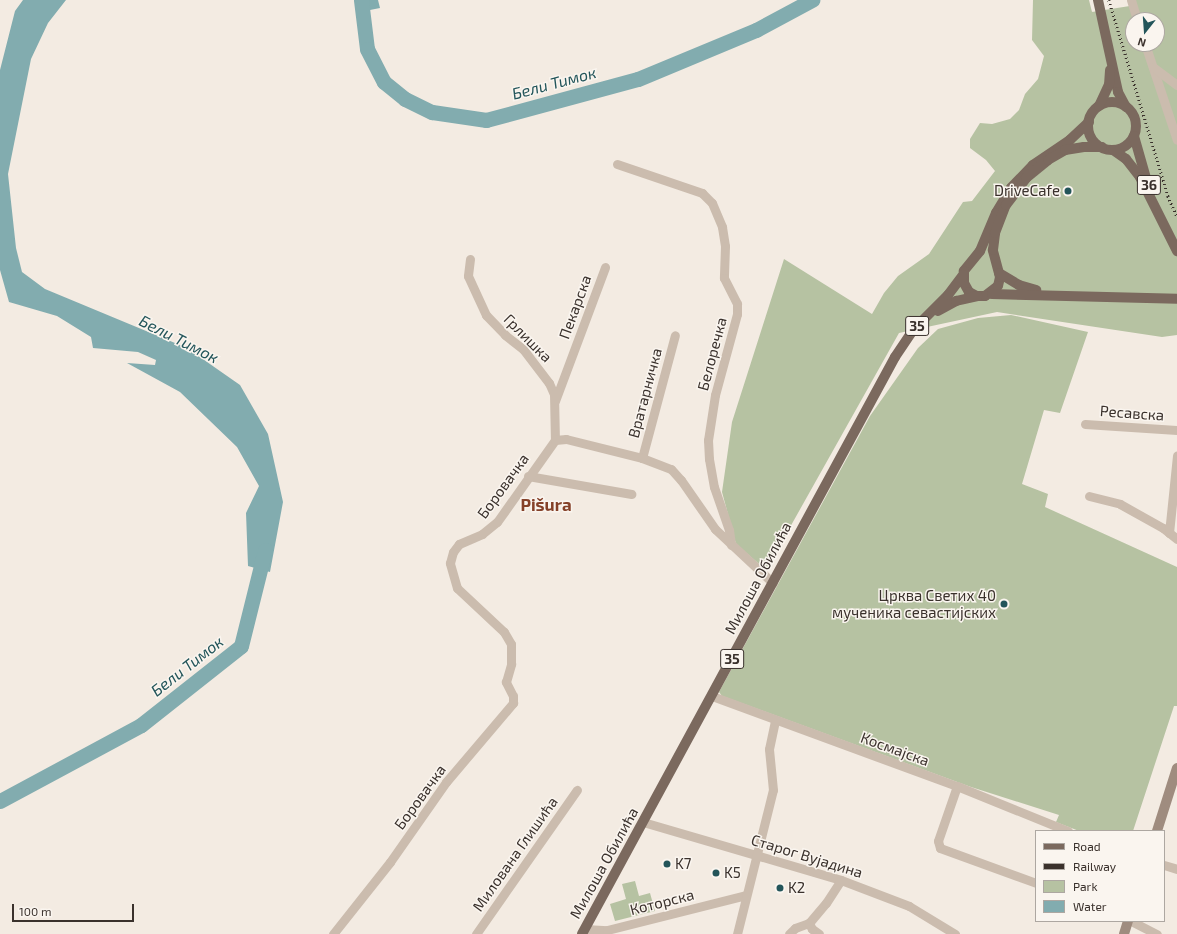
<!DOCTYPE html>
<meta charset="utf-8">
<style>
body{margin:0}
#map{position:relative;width:1177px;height:934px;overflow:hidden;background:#f3ebe2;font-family:"Exo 2",sans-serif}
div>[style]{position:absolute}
.green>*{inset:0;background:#b6c2a2}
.water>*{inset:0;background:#82acaf}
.river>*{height:15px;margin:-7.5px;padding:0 7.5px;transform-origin:7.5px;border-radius:7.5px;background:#82acaf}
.street>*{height:9px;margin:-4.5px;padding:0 4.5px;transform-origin:4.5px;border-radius:4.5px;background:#cbbcae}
.secondary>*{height:10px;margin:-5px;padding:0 5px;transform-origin:5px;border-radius:5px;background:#9f8c7f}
.primary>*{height:10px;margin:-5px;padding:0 5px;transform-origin:5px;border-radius:5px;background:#7b695e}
.primary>.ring{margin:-5px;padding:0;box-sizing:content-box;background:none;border:10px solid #7b695e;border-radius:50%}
.rail>*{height:2.5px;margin-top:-1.25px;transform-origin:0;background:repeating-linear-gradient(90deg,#3a312c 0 1px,transparent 0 4px)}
.dots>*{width:11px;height:11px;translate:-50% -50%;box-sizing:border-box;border:2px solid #faf5ef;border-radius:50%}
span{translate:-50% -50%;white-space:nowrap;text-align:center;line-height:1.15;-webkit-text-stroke:3px #faf5ef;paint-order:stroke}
.shield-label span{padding:1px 3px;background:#faf5ef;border:1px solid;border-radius:3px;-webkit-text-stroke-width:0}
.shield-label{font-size:14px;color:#3a312c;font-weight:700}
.poi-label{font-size:15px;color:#3a312c}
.right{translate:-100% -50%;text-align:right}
.left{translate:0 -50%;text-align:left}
.street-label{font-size:15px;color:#3a312c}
.water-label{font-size:16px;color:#23555a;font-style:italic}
.quarter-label{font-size:17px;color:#854129;font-weight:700}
.legend{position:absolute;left:1035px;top:830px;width:130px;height:92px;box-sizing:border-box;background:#faf5ef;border:1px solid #ada7a1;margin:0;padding:5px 7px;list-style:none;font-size:12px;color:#3a312c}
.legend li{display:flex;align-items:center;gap:8px;height:20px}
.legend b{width:20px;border:1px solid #ada7a1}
.north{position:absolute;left:1125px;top:12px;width:40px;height:40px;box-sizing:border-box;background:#faf5ef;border:1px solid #ada7a1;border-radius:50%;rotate:197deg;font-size:11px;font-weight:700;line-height:16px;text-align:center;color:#3a312c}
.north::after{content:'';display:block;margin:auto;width:14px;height:18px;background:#23555a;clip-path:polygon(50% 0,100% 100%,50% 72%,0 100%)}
.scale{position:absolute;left:12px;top:904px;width:122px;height:18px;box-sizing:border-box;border:2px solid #3a312c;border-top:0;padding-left:5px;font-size:12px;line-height:14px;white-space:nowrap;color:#3a312c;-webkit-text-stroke:3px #faf5ef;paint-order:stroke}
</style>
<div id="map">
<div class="green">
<div style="clip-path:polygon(evenodd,1033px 0,1089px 0,1092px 12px,1136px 5px,1135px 0,1177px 0,1177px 335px,1162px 337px,997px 312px,899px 333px,766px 570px,736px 544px,722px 492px,732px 422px,784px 259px,872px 314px,884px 293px,898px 276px,929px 254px,963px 202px,972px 201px,995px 171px,986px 160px,970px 148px,970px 139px,980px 123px,992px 124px,1010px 119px,1019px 110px,1025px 94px,1038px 79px,1044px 56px,1032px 40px,1033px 0,1133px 20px,1157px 20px,1157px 44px,1133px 44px,1133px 20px)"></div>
<div style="clip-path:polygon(1011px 315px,1088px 332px,1060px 413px,1044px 410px,1022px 484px,1048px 494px,1045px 507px,1177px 567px,1177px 706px,1174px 706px,1133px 831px,1079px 831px,1056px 822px,1059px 815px,971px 787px,722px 696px,719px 692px,870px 416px,918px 348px,938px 329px,978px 318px)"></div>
<div style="clip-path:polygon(635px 881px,639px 896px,650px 893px,655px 911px,615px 921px,610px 904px,626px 899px,622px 884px)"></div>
</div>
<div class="water">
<div style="clip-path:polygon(23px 0,66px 0,48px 23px,31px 59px,8px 174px,16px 248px,22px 272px,45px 289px,187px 348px,240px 385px,268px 434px,283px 502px,270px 572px,248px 566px,246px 513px,259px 486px,237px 447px,180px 392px,127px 363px,155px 365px,156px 360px,138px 352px,93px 348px,91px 337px,57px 316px,9px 302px,0 270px,0 70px,15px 11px)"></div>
<div style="clip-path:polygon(357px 0,378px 0,380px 8px,360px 12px)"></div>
</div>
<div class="river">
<div style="left:361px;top:0;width:49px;rotate:83deg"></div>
<div style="left:367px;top:49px;width:37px;rotate:63deg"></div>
<div style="left:384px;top:82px;width:27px;rotate:39deg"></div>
<div style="left:405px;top:99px;width:30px;rotate:26deg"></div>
<div style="left:432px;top:112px;width:55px;rotate:8.4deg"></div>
<div style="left:486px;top:120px;width:157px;rotate:-15.1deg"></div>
<div style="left:638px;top:79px;width:128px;rotate:-22.6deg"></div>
<div style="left:756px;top:30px;width:64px;rotate:-28.2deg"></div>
<div style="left:0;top:801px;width:160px;rotate:-28.3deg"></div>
<div style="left:141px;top:725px;width:127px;rotate:-38.3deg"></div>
<div style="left:241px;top:646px;width:99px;rotate:-76deg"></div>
</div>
<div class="street">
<div style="left:1131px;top:0;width:21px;rotate:73deg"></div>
<div style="left:1145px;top:44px;width:101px;rotate:71.6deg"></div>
<div style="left:1153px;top:67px;width:30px;rotate:37deg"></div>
<div style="left:617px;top:164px;width:90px;rotate:18.8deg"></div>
<div style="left:702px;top:193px;width:14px;rotate:45deg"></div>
<div style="left:712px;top:203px;width:26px;rotate:67deg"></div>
<div style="left:722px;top:227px;width:19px;rotate:81deg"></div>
<div style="left:725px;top:246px;width:32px;rotate:92deg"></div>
<div style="left:724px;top:278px;width:29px;rotate:63deg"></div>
<div style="left:737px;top:304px;width:10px;rotate:90deg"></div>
<div style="left:737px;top:314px;width:84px;rotate:105.2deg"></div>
<div style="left:715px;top:395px;width:46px;rotate:98.8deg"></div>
<div style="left:708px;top:440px;width:19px;rotate:87deg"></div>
<div style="left:709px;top:459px;width:28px;rotate:80deg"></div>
<div style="left:714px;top:487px;width:46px;rotate:70.8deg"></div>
<div style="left:729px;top:530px;width:15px;rotate:82deg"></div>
<div style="left:470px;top:259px;width:17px;rotate:97deg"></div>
<div style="left:468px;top:276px;width:43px;rotate:65.2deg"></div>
<div style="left:486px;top:315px;width:28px;rotate:46deg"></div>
<div style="left:505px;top:335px;width:23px;rotate:38deg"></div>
<div style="left:523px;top:349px;width:43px;rotate:52.6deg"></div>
<div style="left:549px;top:383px;width:12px;rotate:66deg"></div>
<div style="left:554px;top:394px;width:46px;rotate:88.8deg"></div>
<div style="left:555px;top:401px;width:143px;rotate:-69.5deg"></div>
<div style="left:1085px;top:424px;width:92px;rotate:3.7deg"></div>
<div style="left:642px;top:458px;width:127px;rotate:-75deg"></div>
<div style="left:528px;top:476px;width:105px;rotate:9.9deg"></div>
<div style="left:1089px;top:496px;width:32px;rotate:14deg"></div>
<div style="left:1120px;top:504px;width:49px;rotate:29.2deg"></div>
<div style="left:1163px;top:528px;width:18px;rotate:38deg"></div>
<div style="left:1169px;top:533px;width:78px;rotate:-84.1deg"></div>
<div style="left:712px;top:696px;width:261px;rotate:20.2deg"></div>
<div style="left:957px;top:786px;width:120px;rotate:22.1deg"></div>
<div style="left:957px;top:786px;width:58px;rotate:109.1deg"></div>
<div style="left:938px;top:841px;width:7px;rotate:74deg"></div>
<div style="left:940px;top:848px;width:102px;rotate:20deg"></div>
<div style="left:643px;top:822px;width:206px;rotate:16.3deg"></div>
<div style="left:841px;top:880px;width:73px;rotate:20.9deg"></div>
<div style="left:909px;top:906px;width:54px;rotate:31.3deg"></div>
<div style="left:1164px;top:865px;width:14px;rotate:17deg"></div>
<div style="left:1131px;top:921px;width:29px;rotate:27deg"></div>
<div style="left:585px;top:929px;width:22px;rotate:3deg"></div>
<div style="left:607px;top:930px;width:143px;rotate:-14.1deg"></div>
<div style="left:333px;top:934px;width:92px;rotate:-51.6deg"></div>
<div style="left:390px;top:862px;width:98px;rotate:-55deg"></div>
<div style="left:446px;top:782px;width:104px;rotate:-49.7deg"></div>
<div style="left:513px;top:703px;width:7px;rotate:-90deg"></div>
<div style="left:513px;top:696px;width:16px;rotate:-117deg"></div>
<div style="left:506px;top:682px;width:19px;rotate:-74deg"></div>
<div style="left:511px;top:664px;width:20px;rotate:-90deg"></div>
<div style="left:511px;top:644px;width:14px;rotate:-120deg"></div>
<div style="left:504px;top:632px;width:64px;rotate:-136.9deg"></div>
<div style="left:457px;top:588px;width:26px;rotate:-106deg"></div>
<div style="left:450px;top:563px;width:11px;rotate:-75deg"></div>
<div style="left:453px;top:552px;width:10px;rotate:-53deg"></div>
<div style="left:459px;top:544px;width:25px;rotate:-23deg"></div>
<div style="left:482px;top:534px;width:19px;rotate:-39deg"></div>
<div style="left:497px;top:522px;width:100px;rotate:-54.7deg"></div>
<div style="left:555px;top:440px;width:11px;rotate:-5deg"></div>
<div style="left:566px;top:439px;width:78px;rotate:14deg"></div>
<div style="left:642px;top:458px;width:31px;rotate:21deg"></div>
<div style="left:671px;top:469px;width:15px;rotate:48deg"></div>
<div style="left:681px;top:480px;width:60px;rotate:55.2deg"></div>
<div style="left:715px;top:529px;width:79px;rotate:43deg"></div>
<div style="left:476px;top:934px;width:176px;rotate:-55deg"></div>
<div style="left:737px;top:934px;width:148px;rotate:-76deg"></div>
<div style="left:773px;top:790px;width:41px;rotate:-95.6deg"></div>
<div style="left:769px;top:749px;width:30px;rotate:-78deg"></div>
<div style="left:789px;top:934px;width:8px;rotate:-45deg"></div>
<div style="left:795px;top:928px;width:15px;rotate:-20deg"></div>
<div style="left:819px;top:934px;width:9px;rotate:-144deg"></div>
<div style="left:812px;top:929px;width:7px;rotate:-117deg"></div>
<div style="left:809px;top:923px;width:26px;rotate:-50deg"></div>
<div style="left:826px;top:903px;width:27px;rotate:-57deg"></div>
</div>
<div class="secondary">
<div style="left:1157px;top:831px;width:66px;rotate:-72.4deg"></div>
<div style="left:1124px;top:934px;width:14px;rotate:-73deg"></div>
</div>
<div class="primary">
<div style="left:1098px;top:0;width:94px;rotate:77.7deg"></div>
<div style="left:1118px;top:92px;width:17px;rotate:62deg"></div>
<div class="ring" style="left:1088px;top:102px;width:38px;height:38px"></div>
<div style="left:1099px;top:106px;width:23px;rotate:-65deg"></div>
<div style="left:1109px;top:85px;width:15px;rotate:-86deg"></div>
<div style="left:1089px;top:122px;width:26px;rotate:137deg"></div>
<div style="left:1070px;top:140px;width:45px;rotate:146deg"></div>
<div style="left:1033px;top:165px;width:32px;rotate:134deg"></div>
<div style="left:1011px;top:188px;width:29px;rotate:121deg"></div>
<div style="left:996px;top:213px;width:41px;rotate:112.8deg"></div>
<div style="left:980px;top:251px;width:26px;rotate:129deg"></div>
<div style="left:964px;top:271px;width:12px;rotate:90deg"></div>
<div style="left:964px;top:283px;width:10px;rotate:61deg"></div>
<div style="left:969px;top:292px;width:9px;rotate:27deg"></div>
<div style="left:977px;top:296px;width:8px"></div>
<div style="left:985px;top:296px;width:16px;rotate:-38deg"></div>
<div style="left:998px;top:286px;width:9px;rotate:-77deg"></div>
<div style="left:1000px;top:277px;width:28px;rotate:-105deg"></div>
<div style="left:993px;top:250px;width:17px;rotate:-83deg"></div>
<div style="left:995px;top:233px;width:30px;rotate:-69deg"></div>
<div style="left:1006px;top:205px;width:34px;rotate:-53deg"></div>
<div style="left:1026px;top:178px;width:28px;rotate:-39deg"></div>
<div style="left:1048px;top:160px;width:20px;rotate:-30deg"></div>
<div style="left:1065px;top:150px;width:19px;rotate:-9deg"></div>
<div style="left:1084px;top:147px;width:18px"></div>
<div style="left:1134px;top:136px;width:44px;rotate:74.1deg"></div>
<div style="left:1113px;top:150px;width:16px;rotate:35deg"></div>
<div style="left:1126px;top:159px;width:23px;rotate:52deg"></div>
<div style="left:1140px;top:177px;width:83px;rotate:63.4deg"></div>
<div style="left:999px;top:273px;width:23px;rotate:31deg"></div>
<div style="left:1019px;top:285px;width:18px;rotate:16deg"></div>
<div style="left:992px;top:294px;width:185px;rotate:1.5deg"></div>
<div style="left:938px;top:311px;width:21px;rotate:-29deg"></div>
<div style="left:956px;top:301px;width:22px;rotate:-13deg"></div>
<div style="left:582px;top:934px;width:656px;rotate:-61.52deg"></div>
<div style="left:895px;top:357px;width:34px;rotate:-56deg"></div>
<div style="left:914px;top:329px;width:48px;rotate:-45deg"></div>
<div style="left:948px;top:295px;width:25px;rotate:-53deg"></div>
</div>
<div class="rail">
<div style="left:1109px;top:0;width:205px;rotate:73.2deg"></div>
<div style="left:1168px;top:196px;width:22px;rotate:66deg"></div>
</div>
<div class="dots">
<div style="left:1068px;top:191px;background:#23555a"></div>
<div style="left:1004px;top:604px;background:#23555a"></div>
<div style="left:667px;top:864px;background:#23555a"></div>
<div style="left:716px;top:873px;background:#23555a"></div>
<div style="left:780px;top:888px;background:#23555a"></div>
</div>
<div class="shield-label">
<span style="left:1149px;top:185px">36</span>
<span style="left:917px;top:326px">35</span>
<span style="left:732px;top:659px">35</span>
</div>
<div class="poi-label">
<span class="right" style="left:1060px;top:191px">DriveCafe</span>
<span class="right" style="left:996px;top:604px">Црква Светих 40<br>мученика севастијских</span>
<span class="left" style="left:675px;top:864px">K7</span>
<span class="left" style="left:724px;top:873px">K5</span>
<span class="left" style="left:788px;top:888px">K2</span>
</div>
<div class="street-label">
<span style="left:575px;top:307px;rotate:-70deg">Пекарска</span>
<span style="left:528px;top:338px;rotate:45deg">Грлишка</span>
<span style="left:712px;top:354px;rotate:-75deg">Белоречка</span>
<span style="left:645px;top:393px;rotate:-75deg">Вратарничка</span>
<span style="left:1132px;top:413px;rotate:4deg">Ресавска</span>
<span style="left:503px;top:486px;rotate:-54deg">Боровачка</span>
<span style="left:758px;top:578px;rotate:-62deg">Милоша Обилића</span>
<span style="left:895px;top:749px;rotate:20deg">Космајска</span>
<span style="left:420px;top:797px;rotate:-54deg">Боровачка</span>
<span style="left:515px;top:854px;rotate:-55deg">Милована Глишића</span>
<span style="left:807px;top:856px;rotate:17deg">Старог Вујадина</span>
<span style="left:604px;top:863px;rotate:-61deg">Милоша Обилића</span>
<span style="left:662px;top:902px;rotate:-14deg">Которска</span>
</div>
<div class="water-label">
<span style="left:554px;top:83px;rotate:-15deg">Бели Тимок</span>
<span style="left:179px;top:339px;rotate:27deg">Бели Тимок</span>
<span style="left:187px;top:666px;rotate:-38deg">Бели Тимок</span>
</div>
<div class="quarter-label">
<span style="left:546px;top:505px">Pišura</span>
</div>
<ul class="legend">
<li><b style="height:5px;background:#7b695e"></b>Road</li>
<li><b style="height:5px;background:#3a312c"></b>Railway</li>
<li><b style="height:11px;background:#b6c2a2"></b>Park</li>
<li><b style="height:11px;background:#82acaf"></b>Water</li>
</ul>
<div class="north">N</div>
<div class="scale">100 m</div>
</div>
